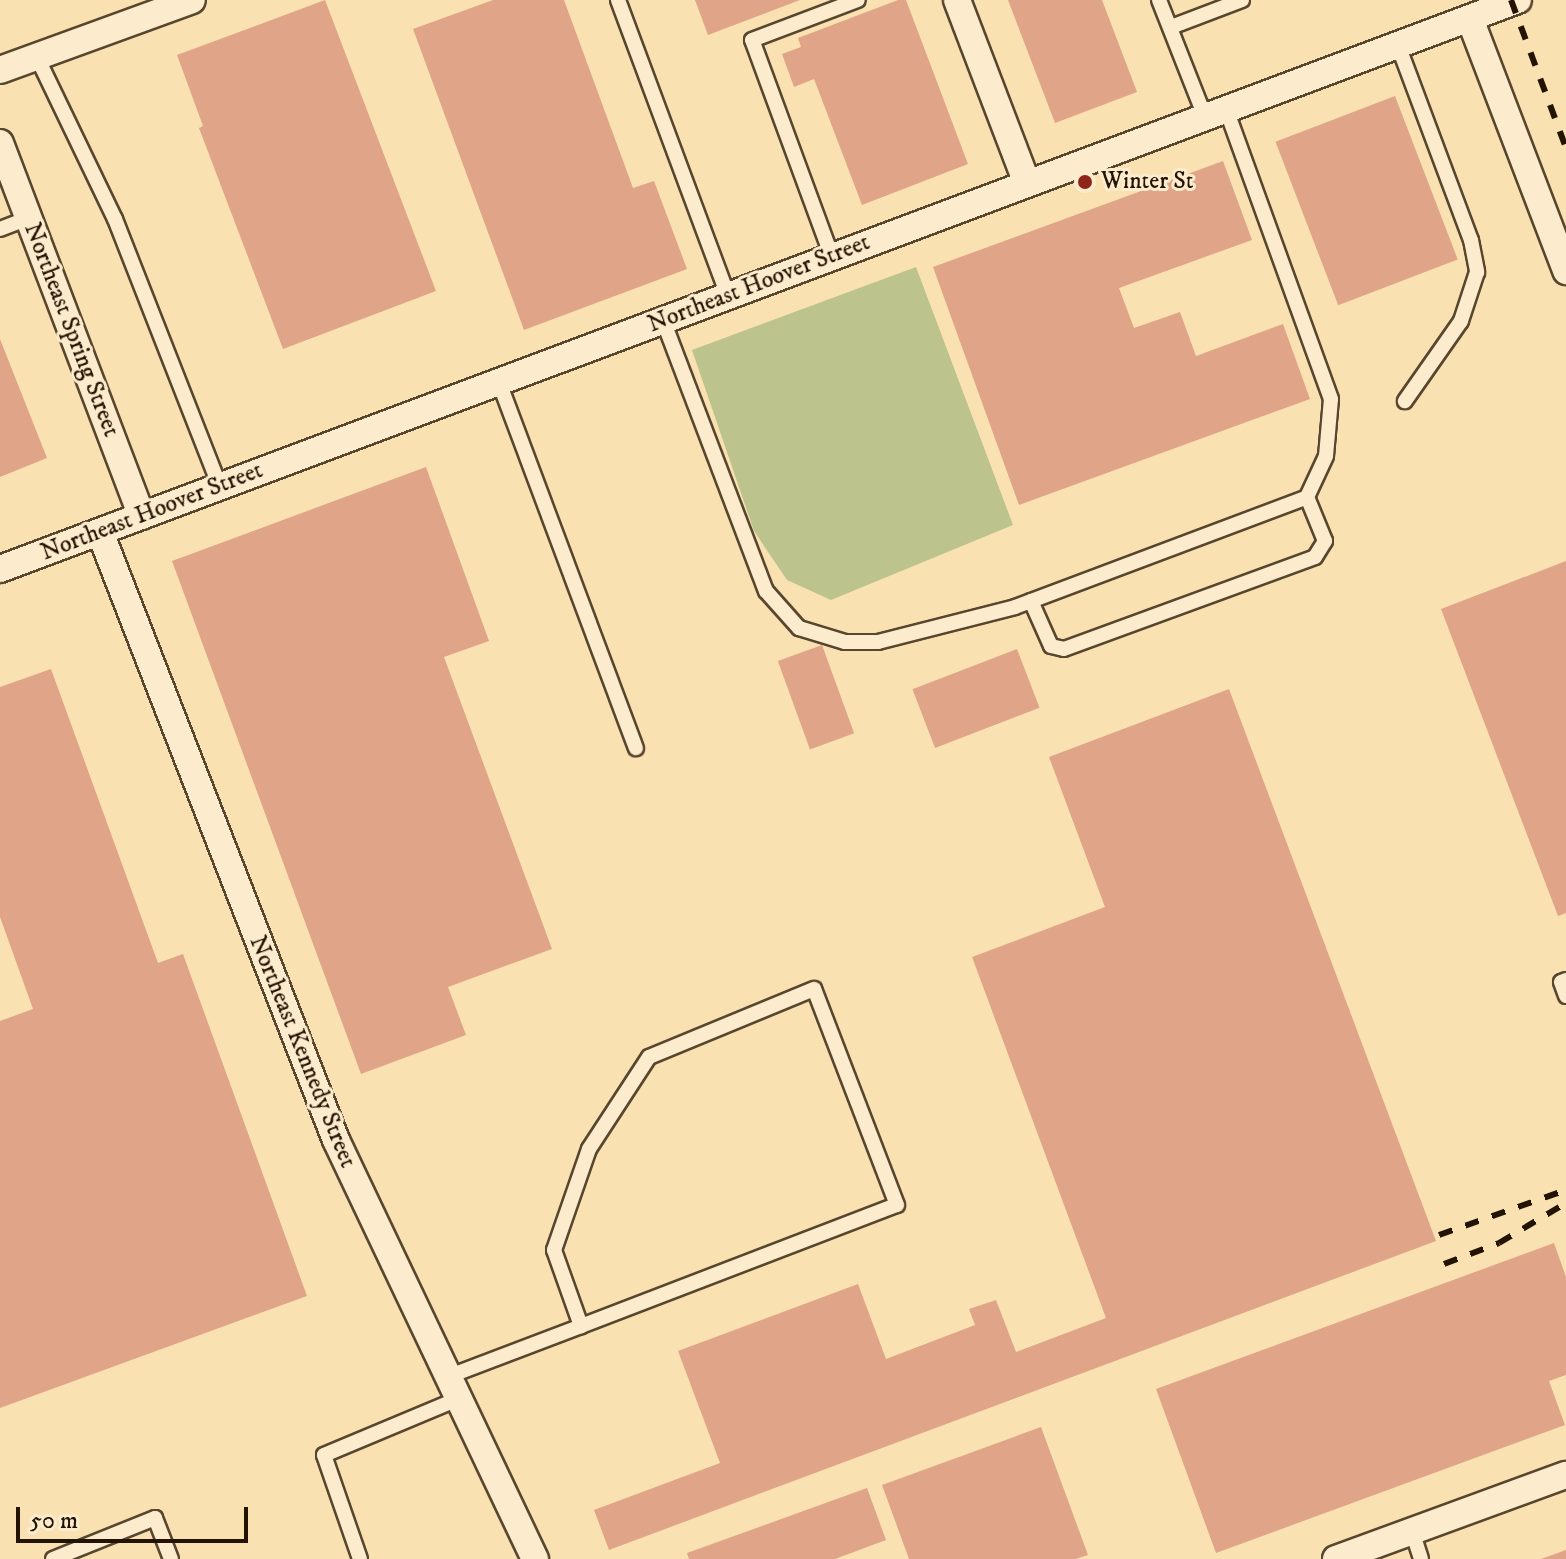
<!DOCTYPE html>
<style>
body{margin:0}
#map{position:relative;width:1566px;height:1559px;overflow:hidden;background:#fae1b2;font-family:"IM FELL DW Pica",serif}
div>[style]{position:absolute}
.green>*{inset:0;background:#bcc38d}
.building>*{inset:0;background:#e0a488;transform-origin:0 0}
.roads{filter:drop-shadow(2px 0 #59462e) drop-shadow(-2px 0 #59462e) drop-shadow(0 2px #59462e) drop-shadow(0 -2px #59462e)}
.lane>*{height:14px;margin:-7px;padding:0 7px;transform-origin:7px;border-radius:7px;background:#fceccd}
.street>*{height:26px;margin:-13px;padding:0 13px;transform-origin:13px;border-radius:13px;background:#fceccd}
.rail>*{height:6px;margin-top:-3px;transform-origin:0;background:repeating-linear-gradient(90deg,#231302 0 14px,transparent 0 28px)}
.dots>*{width:22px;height:22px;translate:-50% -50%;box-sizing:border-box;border:4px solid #fceccd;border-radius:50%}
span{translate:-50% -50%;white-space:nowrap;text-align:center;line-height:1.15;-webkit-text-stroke:6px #fceccd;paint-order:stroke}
.poi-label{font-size:24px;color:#231302}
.left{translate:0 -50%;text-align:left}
.street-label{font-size:24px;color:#231302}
.scale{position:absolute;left:16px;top:1507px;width:232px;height:36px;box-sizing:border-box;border:4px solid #231302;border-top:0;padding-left:10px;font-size:24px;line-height:28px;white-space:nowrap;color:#231302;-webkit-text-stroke:6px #fceccd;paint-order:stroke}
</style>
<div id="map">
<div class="green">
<div style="clip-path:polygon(916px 267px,1013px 525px,831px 600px,787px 580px,754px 531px,692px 350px)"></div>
</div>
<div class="building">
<div style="clip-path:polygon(325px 0,436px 291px,283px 349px,199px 128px,203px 126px,177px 55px)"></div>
<div style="clip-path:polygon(493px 0,564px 0,633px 188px,654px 181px,687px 269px,524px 330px,413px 29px)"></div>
<div style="clip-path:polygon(695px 0,800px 0,708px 35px)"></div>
<div style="clip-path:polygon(898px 0,906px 0,968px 164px,862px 205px,814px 79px,794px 87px,782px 54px,801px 47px,798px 38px)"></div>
<div style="clip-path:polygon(1008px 0,1102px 0,1137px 92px,1055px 123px)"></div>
<div style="left:1395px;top:96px;width:175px;height:128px;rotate:69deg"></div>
<div style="clip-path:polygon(1223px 161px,1252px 240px,1119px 288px,1134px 328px,1180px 312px,1196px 356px,1283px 324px,1310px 399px,1019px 505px,933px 267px)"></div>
<div style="clip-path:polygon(0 339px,47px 458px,0 477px)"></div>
<div style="clip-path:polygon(426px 467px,489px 641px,444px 657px,552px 949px,448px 987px,466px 1035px,361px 1074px,172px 561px)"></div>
<div style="clip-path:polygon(1566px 561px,1566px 913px,1558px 916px,1441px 609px)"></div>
<div style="left:822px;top:645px;width:94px;height:47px;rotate:70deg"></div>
<div style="left:1017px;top:649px;width:63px;height:112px;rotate:69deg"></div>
<div style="clip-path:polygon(51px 669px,158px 963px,183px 954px,307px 1296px,0 1408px,0 1021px,33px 1009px,0 917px,0 687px)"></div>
<div style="clip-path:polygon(1229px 689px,1436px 1241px,609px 1550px,594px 1510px,720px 1463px,678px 1351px,858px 1284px,886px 1359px,975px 1325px,969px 1309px,996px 1300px,1016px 1352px,1106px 1318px,972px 957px,1105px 907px,1049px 757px)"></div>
<div style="clip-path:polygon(1554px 1243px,1566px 1277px,1566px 1375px,1549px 1381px,1565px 1425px,1216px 1553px,1156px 1389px)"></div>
<div style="clip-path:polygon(1041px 1427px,1088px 1555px,1076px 1559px,909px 1559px,882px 1485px)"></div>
<div style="clip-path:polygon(867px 1488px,886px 1540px,835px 1559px,689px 1559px,687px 1553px)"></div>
<div style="clip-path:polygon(1566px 1550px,1566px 1559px,1541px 1559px)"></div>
</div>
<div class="roads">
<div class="lane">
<div style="left:618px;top:0;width:316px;rotate:69.6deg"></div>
<div style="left:1159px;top:0;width:126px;rotate:68.5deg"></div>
<div style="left:1171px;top:27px;width:76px;rotate:-20.8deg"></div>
<div style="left:1398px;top:45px;width:208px;rotate:69.5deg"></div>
<div style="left:1471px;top:240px;width:33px;rotate:79deg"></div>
<div style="left:1477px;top:272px;width:52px;rotate:108.1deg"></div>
<div style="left:1461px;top:321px;width:98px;rotate:125deg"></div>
<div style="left:37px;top:57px;width:180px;rotate:64.3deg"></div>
<div style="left:115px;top:219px;width:288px;rotate:68.6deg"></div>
<div style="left:0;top:229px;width:30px;rotate:-21deg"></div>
<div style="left:832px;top:257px;width:231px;rotate:-110.2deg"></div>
<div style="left:752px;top:40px;width:113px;rotate:-20.7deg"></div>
<div style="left:663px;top:320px;width:290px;rotate:69.2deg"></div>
<div style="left:766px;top:591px;width:50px;rotate:48.3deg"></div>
<div style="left:799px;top:628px;width:48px;rotate:16.9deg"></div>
<div style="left:845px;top:642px;width:33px"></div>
<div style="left:878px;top:642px;width:141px;rotate:-14.3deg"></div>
<div style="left:1015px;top:607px;width:312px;rotate:-20.6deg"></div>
<div style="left:1307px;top:497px;width:45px;rotate:-65.1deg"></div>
<div style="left:1326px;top:456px;width:57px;rotate:-85deg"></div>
<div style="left:1331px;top:399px;width:308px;rotate:-109.9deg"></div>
<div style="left:499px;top:382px;width:391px;rotate:69.5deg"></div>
<div style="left:1031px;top:601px;width:49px;rotate:66deg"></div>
<div style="left:1051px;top:646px;width:13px;rotate:13deg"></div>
<div style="left:1064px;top:649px;width:267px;rotate:-20.1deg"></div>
<div style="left:1315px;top:557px;width:19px;rotate:-58deg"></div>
<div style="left:1325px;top:541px;width:48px;rotate:-112.2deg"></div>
<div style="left:1566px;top:980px;width:5px;rotate:158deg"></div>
<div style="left:1561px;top:982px;width:15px;rotate:70deg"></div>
<div style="left:447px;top:1377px;width:143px;rotate:-20.8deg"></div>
<div style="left:581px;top:1326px;width:338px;rotate:-21deg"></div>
<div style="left:897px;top:1205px;width:231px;rotate:-111deg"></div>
<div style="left:814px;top:989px;width:178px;rotate:157.6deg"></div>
<div style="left:649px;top:1057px;width:110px;rotate:123.1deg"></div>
<div style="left:589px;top:1149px;width:107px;rotate:109.1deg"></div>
<div style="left:554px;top:1250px;width:81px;rotate:70.4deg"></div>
<div style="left:1412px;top:1531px;width:29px;rotate:72deg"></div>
<div style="left:53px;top:1559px;width:110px;rotate:-21.9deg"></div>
<div style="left:155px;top:1518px;width:44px;rotate:68.7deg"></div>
<div style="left:360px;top:1559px;width:110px;rotate:-109.1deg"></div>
<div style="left:324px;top:1455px;width:145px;rotate:-22.7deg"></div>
</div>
<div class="street">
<div style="left:957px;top:0;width:196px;rotate:69.1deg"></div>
<div style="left:1470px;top:19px;width:270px;rotate:69.1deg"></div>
<div style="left:0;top:70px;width:204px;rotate:-20deg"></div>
<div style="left:0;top:143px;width:399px;rotate:69.2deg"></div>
<div style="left:100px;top:532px;width:652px;rotate:68.79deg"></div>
<div style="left:336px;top:1140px;width:464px;rotate:64.6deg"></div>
<div style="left:0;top:569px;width:1621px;rotate:-20.55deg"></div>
<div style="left:1336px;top:1559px;width:245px;rotate:-20.1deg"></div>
</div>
</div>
<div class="rail">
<div style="left:1511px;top:0;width:158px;rotate:69.6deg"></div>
<div style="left:1439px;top:1235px;width:135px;rotate:-19.5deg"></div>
<div style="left:1444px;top:1264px;width:59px;rotate:-20.9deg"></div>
<div style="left:1499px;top:1243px;width:78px;rotate:-30.8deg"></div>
</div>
<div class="dots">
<div style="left:1085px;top:182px;background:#8f2418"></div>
</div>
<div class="poi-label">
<span class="left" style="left:1101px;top:182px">Winter St</span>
</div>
<div class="street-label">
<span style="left:759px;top:284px;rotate:-21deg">Northeast Hoover Street</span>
<span style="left:71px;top:330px;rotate:69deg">Northeast Spring Street</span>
<span style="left:152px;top:512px;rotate:-21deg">Northeast Hoover Street</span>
<span style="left:302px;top:1052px;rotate:68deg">Northeast Kennedy Street</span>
</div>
<div class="scale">50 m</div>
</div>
